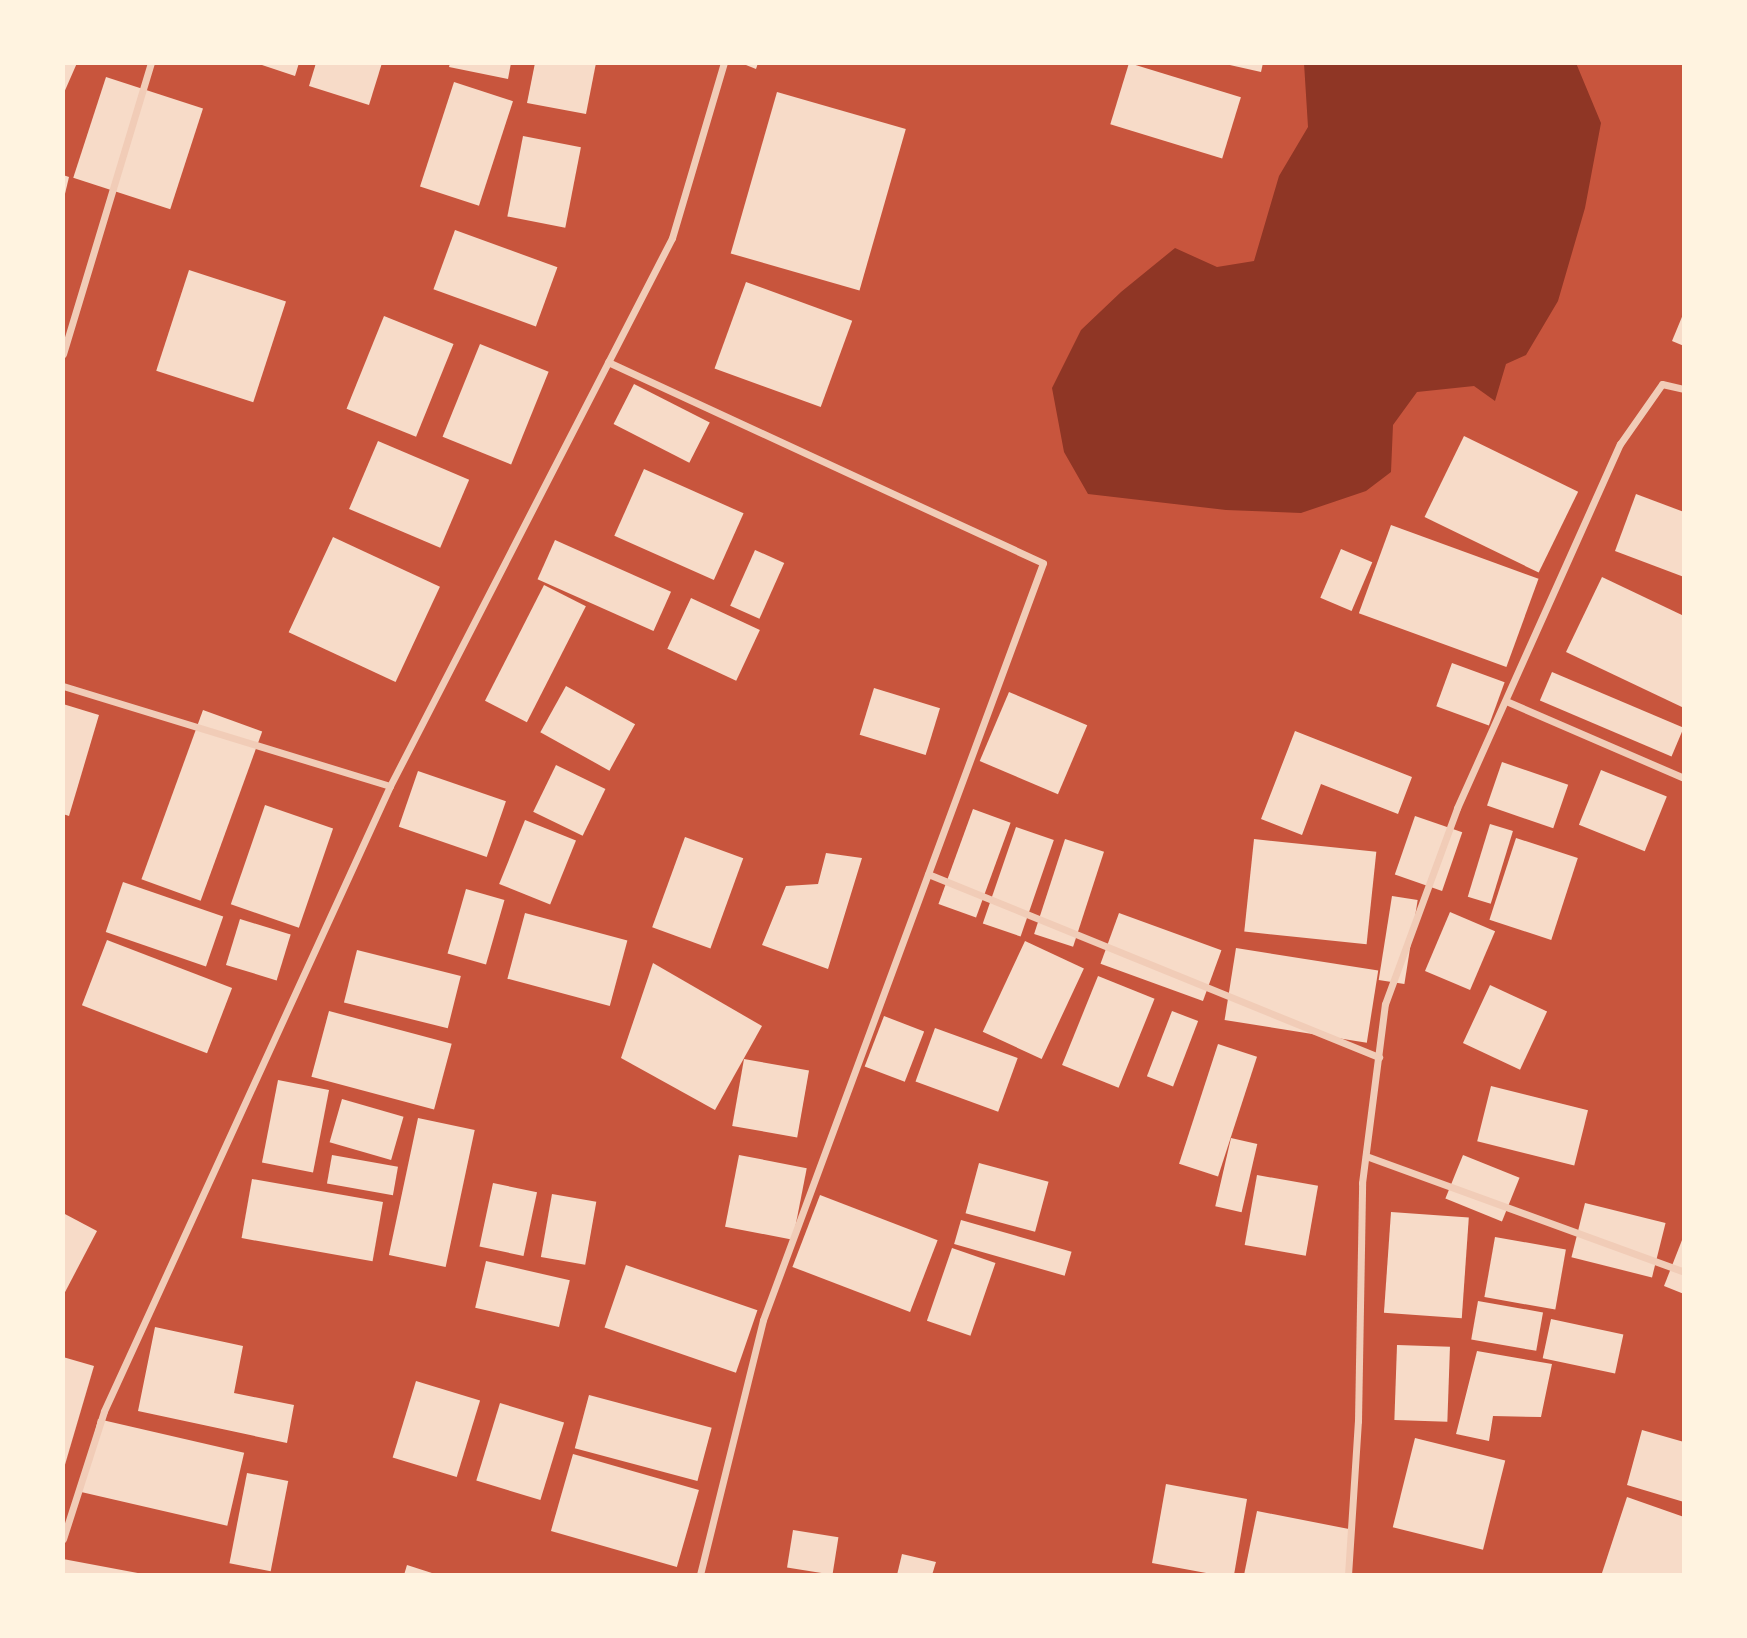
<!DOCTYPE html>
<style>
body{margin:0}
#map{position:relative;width:1747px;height:1638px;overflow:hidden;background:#c8553d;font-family:"Sofia Sans Condensed",sans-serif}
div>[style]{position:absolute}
.water>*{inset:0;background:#8f3625}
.building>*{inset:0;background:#f7dbc8;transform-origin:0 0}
.minor>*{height:7px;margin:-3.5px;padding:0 3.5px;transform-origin:3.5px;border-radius:3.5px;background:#f1ccb7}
span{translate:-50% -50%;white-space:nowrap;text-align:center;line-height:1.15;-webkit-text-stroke:5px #fff3e0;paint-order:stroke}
.frame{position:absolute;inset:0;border:65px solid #fff3e0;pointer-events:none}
</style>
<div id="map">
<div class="water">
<div style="clip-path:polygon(1304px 63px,1576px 63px,1601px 123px,1585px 208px,1558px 301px,1526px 355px,1506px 364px,1495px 401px,1474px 386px,1417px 392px,1393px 425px,1391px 472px,1366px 491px,1301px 513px,1226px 510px,1088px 494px,1064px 452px,1052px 388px,1081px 330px,1121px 292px,1175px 248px,1217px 267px,1254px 261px,1279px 176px,1308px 127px)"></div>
</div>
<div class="building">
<div style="clip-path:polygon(63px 63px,77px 63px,63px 95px)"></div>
<div style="clip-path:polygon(256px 63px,299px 63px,295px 76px)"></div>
<div style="clip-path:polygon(316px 63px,382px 63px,369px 105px,309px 86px)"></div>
<div style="clip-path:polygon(450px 63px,511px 63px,508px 79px,449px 67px)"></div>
<div style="clip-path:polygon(535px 63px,596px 63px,586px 114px,527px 103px)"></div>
<div style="clip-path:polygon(741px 63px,758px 63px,756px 69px)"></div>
<div style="left:1129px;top:63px;width:117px;height:64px;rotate:17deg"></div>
<div style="clip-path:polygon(1221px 63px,1263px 63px,1261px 72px)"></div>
<div style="left:106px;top:77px;width:102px;height:106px;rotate:18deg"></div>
<div style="left:454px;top:82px;width:62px;height:110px;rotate:18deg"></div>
<div style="left:777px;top:92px;width:134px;height:168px;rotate:16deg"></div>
<div style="left:523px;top:136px;width:59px;height:82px;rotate:11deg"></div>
<div style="clip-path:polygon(63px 175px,69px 177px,64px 198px,63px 198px)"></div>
<div style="left:455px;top:230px;width:109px;height:63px;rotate:20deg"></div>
<div style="left:189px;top:270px;width:102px;height:106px;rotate:18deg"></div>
<div style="left:746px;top:282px;width:113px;height:92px;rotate:20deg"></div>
<div style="clip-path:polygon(1684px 312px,1684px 346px,1672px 341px)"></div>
<div style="left:384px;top:316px;width:75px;height:100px;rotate:22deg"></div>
<div style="left:480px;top:344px;width:74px;height:100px;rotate:22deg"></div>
<div style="left:634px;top:384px;width:85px;height:45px;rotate:27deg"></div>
<div style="left:1464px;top:436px;width:127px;height:90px;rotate:26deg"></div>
<div style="left:378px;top:441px;width:99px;height:74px;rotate:23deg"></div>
<div style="left:644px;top:469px;width:109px;height:73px;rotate:24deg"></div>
<div style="clip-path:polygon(1636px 494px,1684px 512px,1684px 577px,1615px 551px)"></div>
<div style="left:1391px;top:525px;width:157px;height:94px;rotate:20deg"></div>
<div style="left:333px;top:537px;width:118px;height:105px;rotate:25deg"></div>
<div style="left:555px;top:540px;width:127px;height:43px;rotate:24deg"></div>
<div style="left:1341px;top:549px;width:34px;height:53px;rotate:23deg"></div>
<div style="left:755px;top:550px;width:32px;height:61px;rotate:24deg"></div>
<div style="clip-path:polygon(1602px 577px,1684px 616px,1684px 708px,1566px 652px)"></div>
<div style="left:544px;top:585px;width:47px;height:130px;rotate:27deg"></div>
<div style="left:691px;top:598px;width:76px;height:56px;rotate:25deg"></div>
<div style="left:1452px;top:663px;width:56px;height:46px;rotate:20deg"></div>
<div style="left:1552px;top:672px;width:143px;height:31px;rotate:23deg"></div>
<div style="left:566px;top:686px;width:79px;height:53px;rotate:29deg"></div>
<div style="left:874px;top:688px;width:69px;height:49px;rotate:17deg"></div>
<div style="left:1009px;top:692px;width:85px;height:75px;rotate:23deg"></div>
<div style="clip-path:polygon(63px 704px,99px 715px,69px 816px,63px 814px)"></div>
<div style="left:203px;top:710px;width:63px;height:180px;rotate:20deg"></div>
<div style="clip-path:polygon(1295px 731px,1412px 777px,1398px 814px,1321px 784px,1302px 835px,1261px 819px)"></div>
<div style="left:1502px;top:762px;width:70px;height:46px;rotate:19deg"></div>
<div style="left:556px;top:765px;width:55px;height:52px;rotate:26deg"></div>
<div style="left:1601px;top:770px;width:71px;height:59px;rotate:22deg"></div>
<div style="left:418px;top:771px;width:93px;height:59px;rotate:19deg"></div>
<div style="left:265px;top:805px;width:72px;height:105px;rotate:19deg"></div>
<div style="left:973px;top:809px;width:40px;height:101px;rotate:20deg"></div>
<div style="left:1415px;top:816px;width:50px;height:62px;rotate:19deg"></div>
<div style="left:525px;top:820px;width:55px;height:69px;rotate:22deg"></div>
<div style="left:1490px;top:824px;width:24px;height:76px;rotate:17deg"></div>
<div style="left:1016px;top:827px;width:40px;height:102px;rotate:19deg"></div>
<div style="left:685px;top:837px;width:62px;height:96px;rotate:20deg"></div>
<div style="left:1516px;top:838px;width:65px;height:86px;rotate:18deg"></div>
<div style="left:1065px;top:839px;width:41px;height:100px;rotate:18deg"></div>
<div style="left:1254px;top:839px;width:123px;height:93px;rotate:6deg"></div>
<div style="clip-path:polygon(826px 853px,862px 858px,828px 969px,762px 945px,786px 886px,818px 884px)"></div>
<div style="left:123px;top:882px;width:106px;height:53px;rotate:19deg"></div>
<div style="left:466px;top:889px;width:40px;height:67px;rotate:16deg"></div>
<div style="left:1392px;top:896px;width:26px;height:85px;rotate:9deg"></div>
<div style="left:1450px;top:912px;width:49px;height:64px;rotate:23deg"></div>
<div style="left:525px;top:913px;width:106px;height:68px;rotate:15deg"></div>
<div style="left:1119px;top:913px;width:109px;height:54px;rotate:20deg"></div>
<div style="left:240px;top:919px;width:53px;height:48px;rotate:17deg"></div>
<div style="left:107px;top:940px;width:134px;height:70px;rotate:21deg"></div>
<div style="left:1025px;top:941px;width:65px;height:100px;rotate:25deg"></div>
<div style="left:1236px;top:948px;width:144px;height:73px;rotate:9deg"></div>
<div style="left:357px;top:950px;width:107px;height:54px;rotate:14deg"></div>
<div style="clip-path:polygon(653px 963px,762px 1026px,715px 1110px,621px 1058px)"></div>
<div style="left:1098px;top:976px;width:61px;height:96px;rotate:22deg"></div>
<div style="left:1490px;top:985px;width:63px;height:64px;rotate:25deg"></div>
<div style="left:329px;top:1011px;width:127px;height:68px;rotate:15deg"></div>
<div style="left:1172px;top:1011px;width:28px;height:70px;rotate:21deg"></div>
<div style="left:884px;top:1016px;width:43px;height:54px;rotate:21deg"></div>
<div style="left:935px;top:1028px;width:88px;height:57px;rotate:20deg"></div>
<div style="left:1218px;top:1044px;width:41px;height:126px;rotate:18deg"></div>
<div style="left:744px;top:1059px;width:66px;height:68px;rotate:10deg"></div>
<div style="left:278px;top:1080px;width:52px;height:84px;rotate:11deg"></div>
<div style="left:1491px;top:1086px;width:100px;height:57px;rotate:14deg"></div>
<div style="left:342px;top:1099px;width:64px;height:45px;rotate:16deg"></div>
<div style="left:418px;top:1118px;width:58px;height:140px;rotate:12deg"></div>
<div style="left:1231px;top:1138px;width:27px;height:70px;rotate:13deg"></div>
<div style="left:332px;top:1155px;width:67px;height:29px;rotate:10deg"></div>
<div style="left:739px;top:1155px;width:69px;height:73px;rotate:11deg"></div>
<div style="left:1463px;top:1155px;width:61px;height:47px;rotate:22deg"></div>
<div style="left:979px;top:1163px;width:72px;height:52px;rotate:15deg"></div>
<div style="left:1257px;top:1175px;width:62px;height:71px;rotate:10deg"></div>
<div style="left:252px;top:1179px;width:133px;height:60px;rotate:10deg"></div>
<div style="left:493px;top:1183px;width:45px;height:65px;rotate:12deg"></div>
<div style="left:552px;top:1194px;width:45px;height:64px;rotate:10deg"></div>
<div style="left:820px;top:1195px;width:126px;height:77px;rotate:21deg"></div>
<div style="left:1585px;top:1203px;width:83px;height:56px;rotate:14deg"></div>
<div style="left:1391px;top:1212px;width:78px;height:101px;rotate:4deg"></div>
<div style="clip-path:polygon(63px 1213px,97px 1231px,63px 1296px)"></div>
<div style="left:961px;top:1220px;width:115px;height:25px;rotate:16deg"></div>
<div style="clip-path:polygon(1684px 1235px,1684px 1294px,1664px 1286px)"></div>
<div style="left:1495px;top:1237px;width:72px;height:61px;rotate:10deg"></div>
<div style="left:952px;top:1248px;width:46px;height:77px;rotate:19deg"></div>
<div style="left:486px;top:1261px;width:86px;height:48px;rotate:13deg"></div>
<div style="left:626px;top:1265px;width:139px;height:66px;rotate:19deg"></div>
<div style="left:1478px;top:1301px;width:66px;height:39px;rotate:10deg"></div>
<div style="left:1551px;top:1319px;width:74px;height:40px;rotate:12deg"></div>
<div style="clip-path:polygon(155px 1327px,243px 1346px,234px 1393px,294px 1405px,287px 1443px,138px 1411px)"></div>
<div style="left:1397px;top:1345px;width:53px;height:75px;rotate:2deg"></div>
<div style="clip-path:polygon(1477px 1351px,1552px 1364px,1541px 1417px,1493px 1416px,1489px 1441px,1456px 1434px)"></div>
<div style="clip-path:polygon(63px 1357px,94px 1366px,64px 1468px,63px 1468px)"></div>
<div style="left:416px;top:1381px;width:67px;height:80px;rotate:17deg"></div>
<div style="left:589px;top:1395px;width:127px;height:55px;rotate:15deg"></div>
<div style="left:500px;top:1403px;width:67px;height:81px;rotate:17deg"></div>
<div style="left:98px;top:1419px;width:150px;height:75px;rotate:13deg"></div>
<div style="clip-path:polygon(1642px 1430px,1684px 1442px,1684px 1502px,1627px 1485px)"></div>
<div style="left:1415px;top:1438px;width:93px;height:92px;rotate:14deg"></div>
<div style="left:573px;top:1454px;width:131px;height:80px;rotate:16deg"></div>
<div style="left:247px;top:1473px;width:42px;height:92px;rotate:11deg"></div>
<div style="clip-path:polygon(1166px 1484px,1247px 1499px,1234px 1575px,1217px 1575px,1152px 1563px)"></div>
<div style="clip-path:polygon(1627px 1497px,1684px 1517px,1684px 1575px,1602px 1573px)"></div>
<div style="clip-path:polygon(1257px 1511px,1354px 1530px,1346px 1575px,1244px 1575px)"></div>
<div style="left:793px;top:1530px;width:46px;height:38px;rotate:9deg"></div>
<div style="clip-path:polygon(902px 1554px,936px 1562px,932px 1575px,897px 1575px)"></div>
<div style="clip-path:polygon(63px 1559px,143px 1574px,143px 1575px,63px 1575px)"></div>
<div style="clip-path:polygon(407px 1565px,435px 1574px,435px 1575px,404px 1575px)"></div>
</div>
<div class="minor">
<div style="left:63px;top:354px;width:304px;rotate:-73.2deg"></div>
<div style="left:608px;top:362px;width:479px;rotate:24.8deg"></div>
<div style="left:1043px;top:563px;width:807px;rotate:110.3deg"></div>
<div style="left:763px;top:1320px;width:263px;rotate:103.9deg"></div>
<div style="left:63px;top:686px;width:342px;rotate:17deg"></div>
<div style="left:1506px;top:701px;width:194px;rotate:23.4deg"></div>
<div style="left:928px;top:874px;width:487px;rotate:22.1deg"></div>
<div style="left:1366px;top:1156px;width:338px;rotate:20deg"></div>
<div style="left:63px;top:1539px;width:134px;rotate:-72.2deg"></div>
<div style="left:104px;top:1411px;width:687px;rotate:-65.41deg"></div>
<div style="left:390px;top:786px;width:616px;rotate:-62.77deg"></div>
<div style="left:672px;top:238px;width:183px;rotate:-73.5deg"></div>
<div style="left:1348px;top:1575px;width:154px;rotate:-86.3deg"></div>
<div style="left:1358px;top:1421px;width:238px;rotate:-89deg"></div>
<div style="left:1362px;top:1183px;width:180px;rotate:-82.7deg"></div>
<div style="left:1385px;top:1004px;width:209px;rotate:-69.8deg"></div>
<div style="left:1457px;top:808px;width:399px;rotate:-65.9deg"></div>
<div style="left:1620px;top:444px;width:73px;rotate:-55deg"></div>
<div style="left:1662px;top:384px;width:23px;rotate:13deg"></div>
</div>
<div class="frame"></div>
</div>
